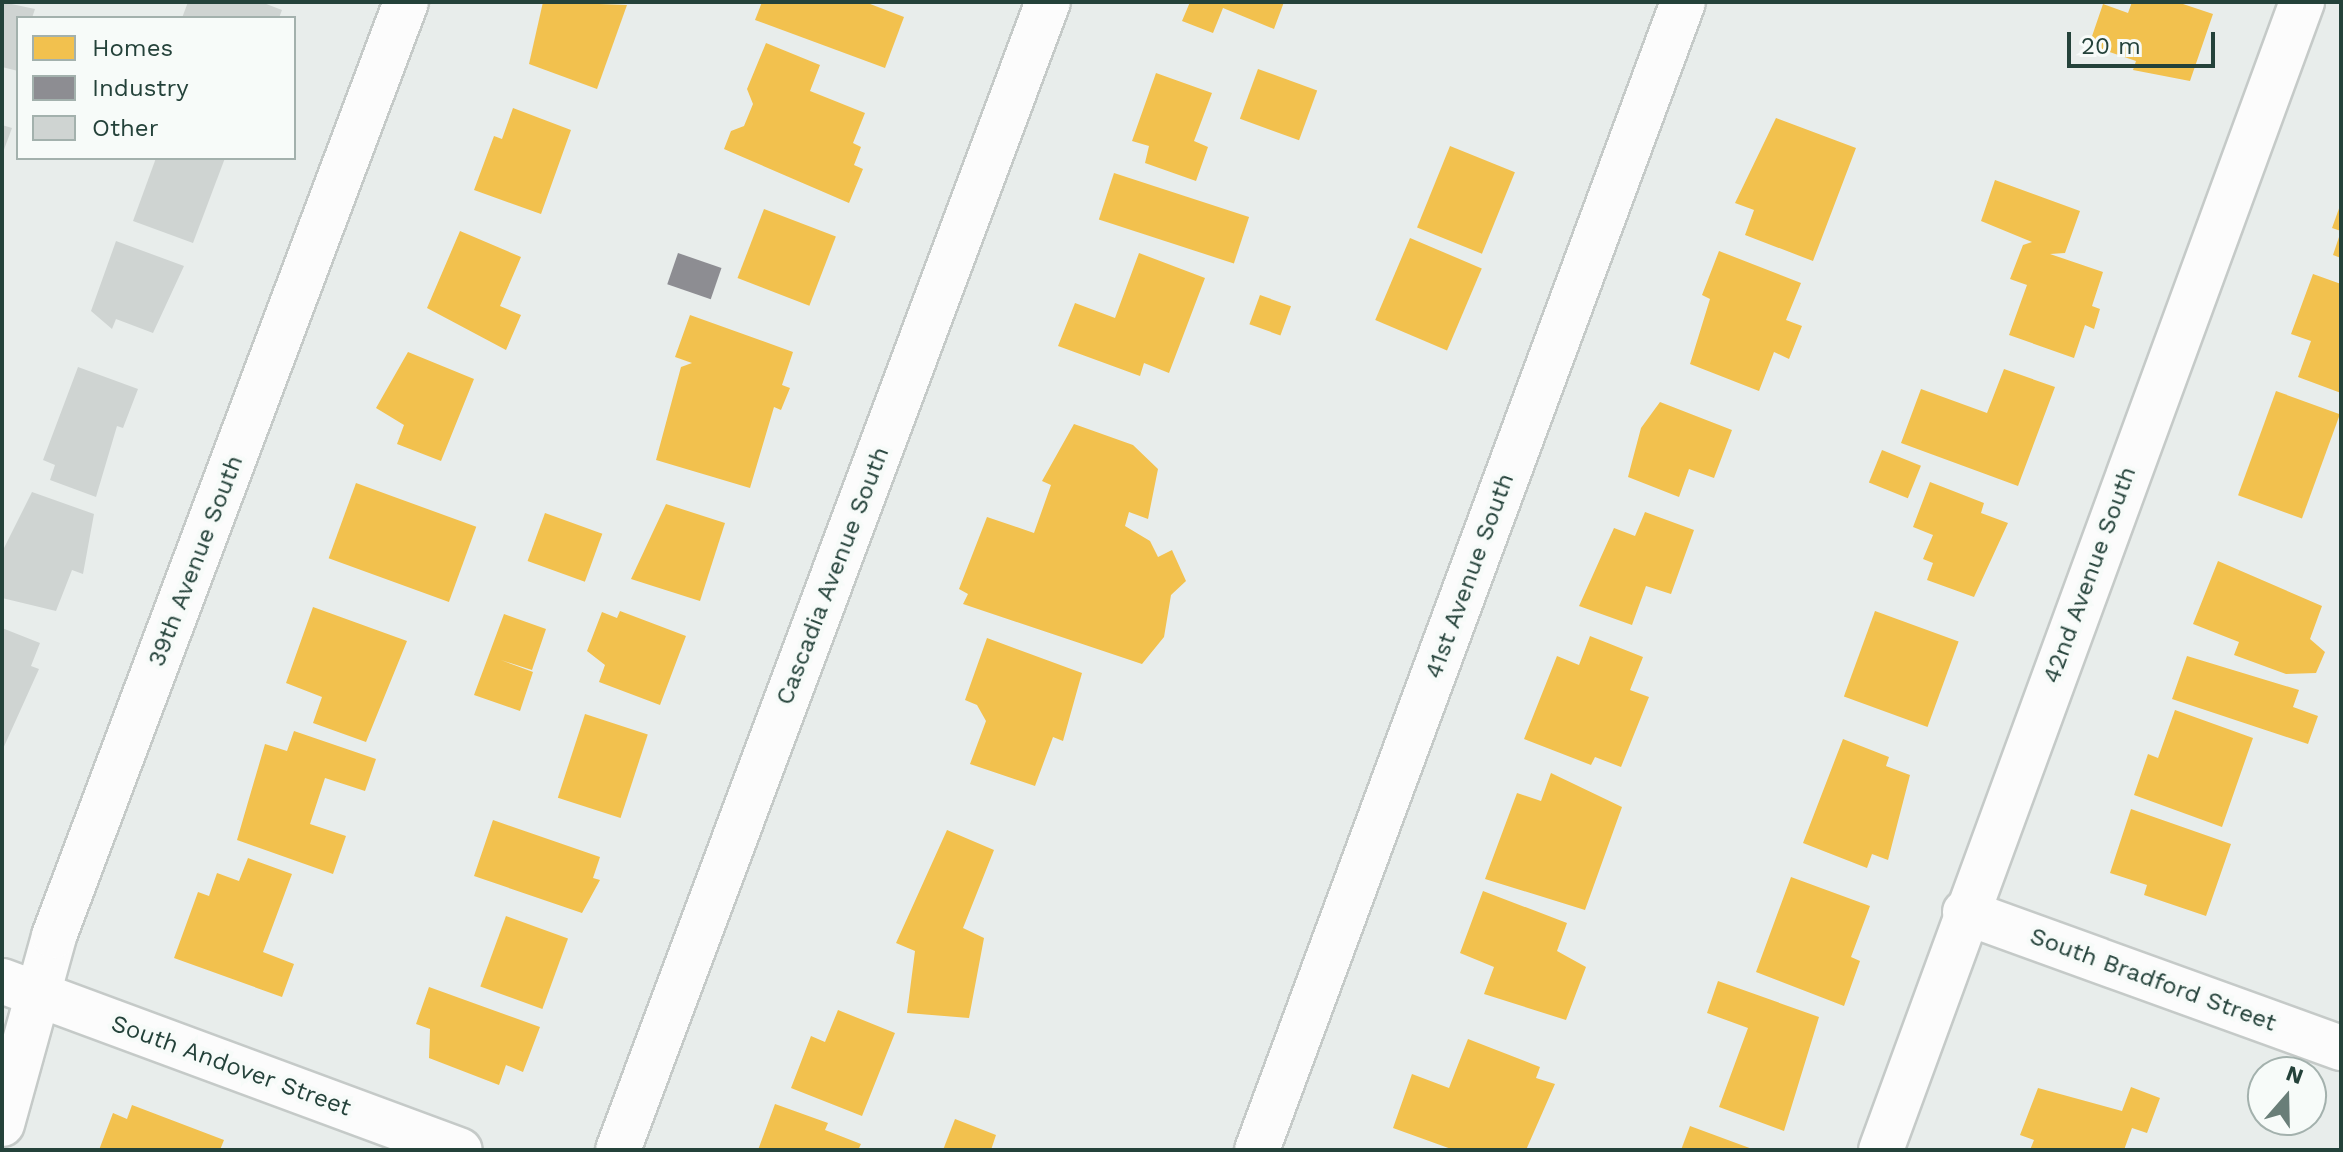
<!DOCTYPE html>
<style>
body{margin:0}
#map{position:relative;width:2343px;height:1152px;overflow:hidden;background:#e8edeb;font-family:"Work Sans",sans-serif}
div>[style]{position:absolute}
.homes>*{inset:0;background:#f2c14e;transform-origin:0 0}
.industry>*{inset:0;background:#8d8d92;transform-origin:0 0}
.building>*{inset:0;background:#cfd4d2}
.roads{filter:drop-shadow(2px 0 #c5cac8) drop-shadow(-2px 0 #c5cac8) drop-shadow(0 2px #c5cac8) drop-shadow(0 -2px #c5cac8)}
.minor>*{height:44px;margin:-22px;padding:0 22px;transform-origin:22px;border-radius:22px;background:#fcfcfc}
span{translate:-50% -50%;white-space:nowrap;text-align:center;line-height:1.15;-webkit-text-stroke:8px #f7fbf9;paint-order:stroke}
.street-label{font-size:24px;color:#24423a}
.frame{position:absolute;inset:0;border:4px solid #24423a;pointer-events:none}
.legend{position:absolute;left:16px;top:16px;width:280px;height:144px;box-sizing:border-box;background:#f7fbf9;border:2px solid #a3b1ad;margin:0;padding:10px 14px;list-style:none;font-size:24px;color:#24423a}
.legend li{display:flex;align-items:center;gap:16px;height:40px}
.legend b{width:40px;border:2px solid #a3b1ad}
.north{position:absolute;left:2247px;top:1056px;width:80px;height:80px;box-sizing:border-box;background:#f7fbf9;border:2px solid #a3b1ad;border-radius:50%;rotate:20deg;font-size:22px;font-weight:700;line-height:32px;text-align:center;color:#24423a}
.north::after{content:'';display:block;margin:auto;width:28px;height:36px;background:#697e78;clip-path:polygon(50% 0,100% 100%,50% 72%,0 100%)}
.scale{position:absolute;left:2067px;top:32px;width:148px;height:36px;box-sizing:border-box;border:4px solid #24423a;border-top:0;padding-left:10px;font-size:24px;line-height:28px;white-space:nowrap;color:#24423a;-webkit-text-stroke:6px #f7fbf9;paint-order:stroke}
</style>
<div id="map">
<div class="homes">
<div style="clip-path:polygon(543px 2px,627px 5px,597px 89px,529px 64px)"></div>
<div style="clip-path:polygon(762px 2px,865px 2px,904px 17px,885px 68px,755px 20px)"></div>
<div style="clip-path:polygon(1190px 2px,1284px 2px,1274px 29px,1223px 8px,1213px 33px,1182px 21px)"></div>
<div style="clip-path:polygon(2132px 2px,2177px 2px,2213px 14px,2190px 81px,2133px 70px,2136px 61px,2089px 45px,2103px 4px,2128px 13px)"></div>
<div style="clip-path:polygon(766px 43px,820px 65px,810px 91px,865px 113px,853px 143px,861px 147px,854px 165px,863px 169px,849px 203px,724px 149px,731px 131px,744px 126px,753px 104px,747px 89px)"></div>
<div style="left:1258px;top:69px;width:63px;height:53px;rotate:20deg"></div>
<div style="clip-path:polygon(1156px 73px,1212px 93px,1194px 141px,1208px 147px,1196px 181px,1145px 163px,1149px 146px,1132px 141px)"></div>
<div style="clip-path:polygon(513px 108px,571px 130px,541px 214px,474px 190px,494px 136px,502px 139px)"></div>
<div style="clip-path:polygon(1776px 118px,1856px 148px,1813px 261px,1745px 235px,1754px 210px,1735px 203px)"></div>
<div style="left:1450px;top:146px;width:70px;height:88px;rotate:22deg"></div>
<div style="left:1114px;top:173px;width:142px;height:49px;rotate:18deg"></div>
<div style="clip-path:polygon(1995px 180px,2080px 211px,2065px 253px,2050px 254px,2103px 272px,2092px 306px,2100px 309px,2094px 329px,2085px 325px,2074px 358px,2009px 335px,2027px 285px,2010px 279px,2023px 245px,2032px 242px,1981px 221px)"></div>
<div style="clip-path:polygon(2341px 203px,2341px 231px,2332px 228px)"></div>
<div style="left:764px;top:209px;width:77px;height:74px;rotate:21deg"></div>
<div style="clip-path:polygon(460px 231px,521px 257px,500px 306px,521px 315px,506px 350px,427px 308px)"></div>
<div style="clip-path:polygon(2340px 234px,2341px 234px,2341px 258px,2333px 255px)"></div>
<div style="left:1410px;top:238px;width:78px;height:89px;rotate:23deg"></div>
<div style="clip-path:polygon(1719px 251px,1801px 283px,1786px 320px,1802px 326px,1789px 359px,1774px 352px,1759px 391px,1690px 364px,1710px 299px,1702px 295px)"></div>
<div style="clip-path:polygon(1139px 253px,1205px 278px,1169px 373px,1144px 363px,1140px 376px,1058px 346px,1075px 303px,1115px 318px)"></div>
<div style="clip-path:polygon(2313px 274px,2341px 284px,2341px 393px,2298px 377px,2311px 341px,2291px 334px)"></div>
<div style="left:1260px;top:295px;width:33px;height:31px;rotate:20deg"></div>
<div style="clip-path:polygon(690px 315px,793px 352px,782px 385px,790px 388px,781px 410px,774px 407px,750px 488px,656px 460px,681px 367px,692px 363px,675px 357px)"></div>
<div style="clip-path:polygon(408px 352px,474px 379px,441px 461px,397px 444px,404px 425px,376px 408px)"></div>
<div style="clip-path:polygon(2004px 369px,2055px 387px,2018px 486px,1901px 443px,1921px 389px,1987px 413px)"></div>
<div style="left:2276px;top:391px;width:68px;height:111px;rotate:20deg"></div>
<div style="clip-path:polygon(1660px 402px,1732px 430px,1714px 478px,1689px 469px,1679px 497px,1628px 477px,1641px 428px)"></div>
<div style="clip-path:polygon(1074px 424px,1133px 445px,1158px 469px,1148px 519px,1129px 512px,1125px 526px,1150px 541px,1158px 557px,1172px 550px,1186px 581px,1171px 595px,1164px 637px,1142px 664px,963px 604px,968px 594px,959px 589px,987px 517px,1034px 533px,1051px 485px,1042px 481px)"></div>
<div style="left:1882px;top:450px;width:42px;height:35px;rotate:22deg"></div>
<div style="clip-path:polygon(1930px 482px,1984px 503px,1981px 513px,2008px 523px,1974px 597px,1927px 580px,1933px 563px,1923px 559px,1933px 535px,1913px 527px)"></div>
<div style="left:356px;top:483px;width:128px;height:80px;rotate:20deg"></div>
<div style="clip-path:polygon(666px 504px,725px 523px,700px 601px,631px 579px)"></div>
<div style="clip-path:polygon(1645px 512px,1694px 530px,1671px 594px,1646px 586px,1632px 625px,1579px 606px,1614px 528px,1635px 536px)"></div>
<div style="left:545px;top:513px;width:61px;height:51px;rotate:20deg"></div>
<div style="clip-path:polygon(2218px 561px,2322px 606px,2310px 639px,2325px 652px,2316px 673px,2286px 674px,2234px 655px,2239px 642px,2193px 624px)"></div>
<div style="clip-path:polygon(313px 607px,407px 641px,366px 742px,313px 723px,322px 697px,286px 683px)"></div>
<div style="clip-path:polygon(620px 611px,686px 636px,660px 705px,599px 682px,605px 665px,587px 651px,602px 612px,617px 618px)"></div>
<div style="left:1875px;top:611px;width:89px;height:91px;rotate:20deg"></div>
<div style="clip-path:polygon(504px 614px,546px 629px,532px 670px,501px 660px,533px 672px,520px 711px,474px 695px)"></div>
<div style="clip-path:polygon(1590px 636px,1643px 657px,1630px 690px,1649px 697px,1621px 767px,1595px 757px,1591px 765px,1524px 739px,1557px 656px,1579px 665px)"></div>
<div style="clip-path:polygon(987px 638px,1082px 673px,1063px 741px,1053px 737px,1035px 786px,970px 764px,986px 721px,977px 705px,965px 700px)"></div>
<div style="clip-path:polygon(2187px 656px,2299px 690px,2293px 707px,2318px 716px,2308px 744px,2172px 699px)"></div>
<div style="clip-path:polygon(2175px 710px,2253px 738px,2222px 827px,2134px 795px,2148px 754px,2158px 758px)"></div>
<div style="left:585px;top:714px;width:66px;height:88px;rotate:18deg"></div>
<div style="clip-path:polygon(294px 731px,376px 759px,365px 791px,325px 778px,310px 824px,346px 836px,333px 874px,237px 840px,265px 744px,287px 751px)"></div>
<div style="clip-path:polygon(1843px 739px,1889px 757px,1886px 766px,1910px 775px,1888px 860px,1872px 854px,1867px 868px,1803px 843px)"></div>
<div style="clip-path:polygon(1551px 773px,1622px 807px,1585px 910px,1485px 879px,1517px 793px,1541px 801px)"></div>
<div style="clip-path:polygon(2131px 809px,2231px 844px,2206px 916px,2144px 895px,2147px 885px,2110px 873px)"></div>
<div style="clip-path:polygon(493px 820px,600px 857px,593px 878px,600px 880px,582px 913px,474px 876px)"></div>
<div style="clip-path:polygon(947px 830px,994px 850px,963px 928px,984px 938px,969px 1018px,907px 1013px,915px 951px,896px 943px)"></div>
<div style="clip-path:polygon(248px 858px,292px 874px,263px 952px,294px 964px,282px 997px,174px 958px,198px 892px,209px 896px,217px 873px,239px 881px)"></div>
<div style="clip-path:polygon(1791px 877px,1870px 906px,1851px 957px,1860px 961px,1844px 1006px,1756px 972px)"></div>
<div style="clip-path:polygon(1483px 891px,1567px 923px,1557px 951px,1586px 967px,1566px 1020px,1484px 994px,1494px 967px,1460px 953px)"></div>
<div style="left:506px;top:916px;width:66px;height:75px;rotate:20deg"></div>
<div style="clip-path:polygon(1718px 981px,1819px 1017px,1784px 1131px,1719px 1107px,1748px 1028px,1707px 1013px)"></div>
<div style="clip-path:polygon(429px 987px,540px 1027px,523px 1072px,506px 1065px,499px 1085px,429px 1058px,430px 1029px,416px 1024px)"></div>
<div style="clip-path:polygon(838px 1010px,895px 1033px,862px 1116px,791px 1088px,811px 1036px,825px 1042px)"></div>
<div style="clip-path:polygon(1468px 1039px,1540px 1067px,1536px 1078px,1555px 1084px,1526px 1150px,1454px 1150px,1393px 1128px,1412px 1074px,1449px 1088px)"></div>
<div style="clip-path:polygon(2131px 1087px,2160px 1098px,2147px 1133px,2132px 1128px,2124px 1150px,2030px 1150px,2034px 1140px,2020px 1135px,2038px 1088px,2122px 1111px)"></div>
<div style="clip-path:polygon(775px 1104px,828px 1123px,825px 1130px,861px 1144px,858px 1150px,758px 1150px)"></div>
<div style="clip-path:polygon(132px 1105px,224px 1140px,220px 1150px,99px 1150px,113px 1113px,127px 1119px)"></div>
<div style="clip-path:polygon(955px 1119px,996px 1135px,991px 1150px,943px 1150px)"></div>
<div style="clip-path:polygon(1690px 1126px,1755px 1150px,1681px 1150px)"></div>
</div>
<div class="industry">
<div style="left:678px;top:253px;width:46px;height:33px;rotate:19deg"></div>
</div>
<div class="building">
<div style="clip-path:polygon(2px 2px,35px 9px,32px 18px,18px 18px,18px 71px,2px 67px)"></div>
<div style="clip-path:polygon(188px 2px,261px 2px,282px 10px,279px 18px,182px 18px)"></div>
<div style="clip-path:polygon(2px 125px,12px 128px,2px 155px)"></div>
<div style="clip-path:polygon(156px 158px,225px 158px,193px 243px,133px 221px)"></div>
<div style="clip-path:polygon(116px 241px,184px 266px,153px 333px,116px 319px,112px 329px,91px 311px)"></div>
<div style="clip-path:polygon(78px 367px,138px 389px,123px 428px,117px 426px,96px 497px,50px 480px,55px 465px,43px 460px)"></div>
<div style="clip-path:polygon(32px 492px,94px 514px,83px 574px,72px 570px,56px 611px,2px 598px,2px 552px)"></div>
<div style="clip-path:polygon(2px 628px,40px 643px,31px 666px,39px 669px,2px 751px)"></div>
</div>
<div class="roads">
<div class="minor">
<div style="left:1965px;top:912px;width:400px;rotate:19.9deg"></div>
<div style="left:2px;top:981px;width:488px;rotate:20.3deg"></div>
<div style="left:2px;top:1124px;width:195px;rotate:-74.5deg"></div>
<div style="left:54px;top:936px;width:998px;rotate:-69.35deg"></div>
<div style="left:618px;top:1150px;width:1226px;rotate:-69.47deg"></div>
<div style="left:1257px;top:1150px;width:1224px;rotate:-69.64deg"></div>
<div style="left:1881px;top:1150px;width:1223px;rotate:-69.86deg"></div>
</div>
</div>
<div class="street-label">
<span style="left:196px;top:561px;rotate:-69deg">39th Avenue South</span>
<span style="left:2090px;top:575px;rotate:-70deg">42nd Avenue South</span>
<span style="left:833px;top:576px;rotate:-69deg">Cascadia Avenue South</span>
<span style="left:1470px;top:576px;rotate:-70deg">41st Avenue South</span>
<span style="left:2153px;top:980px;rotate:20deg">South Bradford Street</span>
<span style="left:231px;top:1066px;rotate:20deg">South Andover Street</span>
</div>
<div class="frame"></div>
<ul class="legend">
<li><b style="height:22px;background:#f2c14e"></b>Homes</li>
<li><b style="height:22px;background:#8d8d92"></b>Industry</li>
<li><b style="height:22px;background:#cfd4d2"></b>Other</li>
</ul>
<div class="north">N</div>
<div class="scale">20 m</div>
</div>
